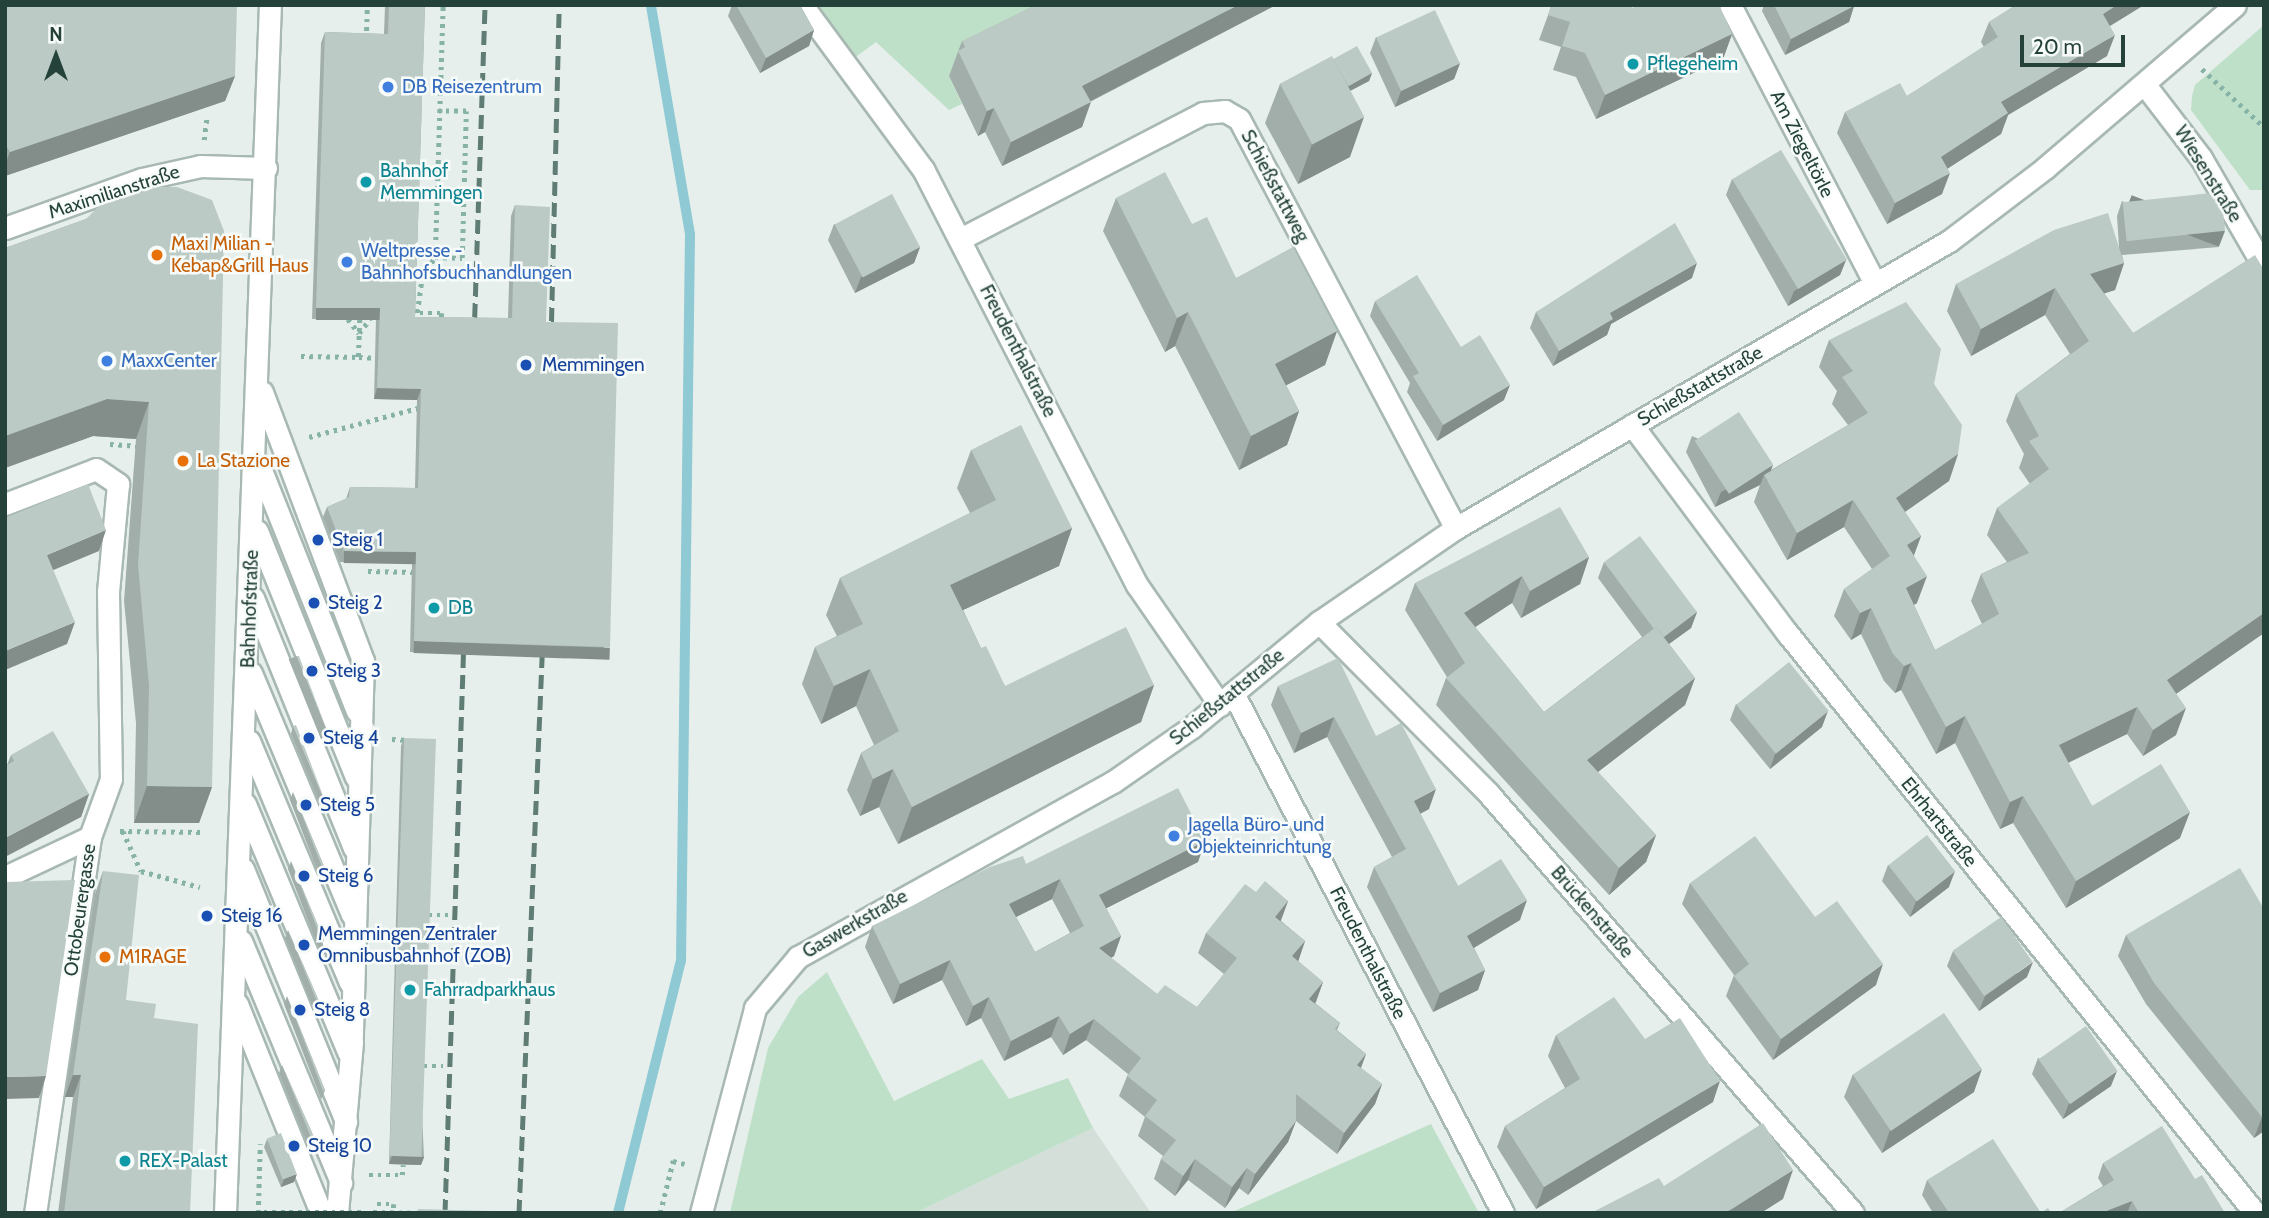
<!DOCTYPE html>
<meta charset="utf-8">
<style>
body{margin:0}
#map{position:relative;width:2269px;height:1218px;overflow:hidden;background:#e6efeb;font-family:Cabin,sans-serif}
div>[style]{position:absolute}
.built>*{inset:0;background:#d4dfda}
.green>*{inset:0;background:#bfe0c8}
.stream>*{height:10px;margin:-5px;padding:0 5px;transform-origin:5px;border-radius:5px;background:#8ec9d4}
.path>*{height:4.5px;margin-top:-2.25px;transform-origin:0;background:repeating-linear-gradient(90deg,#86b3a5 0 3.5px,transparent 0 8.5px)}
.roads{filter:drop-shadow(2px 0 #a8b8b2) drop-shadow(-2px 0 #a8b8b2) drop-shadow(0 2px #a8b8b2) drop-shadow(0 -2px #a8b8b2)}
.minor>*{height:21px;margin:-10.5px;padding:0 10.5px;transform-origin:10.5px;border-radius:10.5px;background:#fff}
.rail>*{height:5px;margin-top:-2.5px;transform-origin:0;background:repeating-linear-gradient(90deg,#5f7d75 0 14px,transparent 0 21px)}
.path-bridge>*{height:4.5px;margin-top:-2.25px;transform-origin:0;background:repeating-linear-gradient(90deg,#86b3a5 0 3.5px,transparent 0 8.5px)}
.wall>*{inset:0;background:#a1aea9;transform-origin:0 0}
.shaded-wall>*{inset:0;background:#838d89;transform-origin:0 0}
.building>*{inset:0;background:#bbcac4;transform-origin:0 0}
.dots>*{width:19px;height:19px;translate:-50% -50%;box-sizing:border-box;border:4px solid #f7fbf9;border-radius:50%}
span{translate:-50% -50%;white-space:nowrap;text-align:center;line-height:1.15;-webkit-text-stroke:5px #f7fbf9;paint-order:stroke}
.culture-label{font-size:19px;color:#0d838f}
.left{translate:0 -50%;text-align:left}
.shop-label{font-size:19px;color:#366cbe}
.street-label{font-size:19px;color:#24423a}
.food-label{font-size:19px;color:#c56008}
.transit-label{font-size:19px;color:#164399}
.frame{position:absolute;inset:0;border:7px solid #24423a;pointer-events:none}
.north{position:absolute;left:21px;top:21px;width:70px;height:70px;-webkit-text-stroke:5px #f7fbf9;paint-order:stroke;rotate:0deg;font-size:19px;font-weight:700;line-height:28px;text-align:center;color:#24423a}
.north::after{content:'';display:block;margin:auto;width:24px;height:32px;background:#24423a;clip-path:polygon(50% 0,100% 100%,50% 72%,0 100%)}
.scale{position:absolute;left:2020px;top:35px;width:105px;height:32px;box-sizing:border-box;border:4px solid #24423a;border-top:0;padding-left:9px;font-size:21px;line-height:24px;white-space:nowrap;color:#24423a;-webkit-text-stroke:5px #f7fbf9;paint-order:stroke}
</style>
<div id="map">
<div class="built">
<div style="clip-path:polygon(1093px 1128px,1151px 1213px,915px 1213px)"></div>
</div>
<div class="green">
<div style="clip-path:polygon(802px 5px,1055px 5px,949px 76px,962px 104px,949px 110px,876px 42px,846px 64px)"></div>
<div style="clip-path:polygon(2264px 25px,2264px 190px,2250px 190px,2191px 110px,2192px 96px,2195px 85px)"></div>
<div style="clip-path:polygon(827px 972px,894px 1101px,982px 1059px,1009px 1099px,1068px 1078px,1093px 1128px,915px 1213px,730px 1213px,768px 1048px,798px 997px)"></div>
<div style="clip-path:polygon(1431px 1124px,1479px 1213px,1230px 1213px)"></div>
</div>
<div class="stream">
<div style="left:618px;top:1213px;width:260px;rotate:-76deg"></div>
<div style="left:681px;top:961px;width:727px;rotate:-89.29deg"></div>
<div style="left:690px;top:234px;width:232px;rotate:-99.7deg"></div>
</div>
<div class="path">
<div style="left:366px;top:39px;width:34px;rotate:-88deg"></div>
<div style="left:2202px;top:69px;width:85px;rotate:43.1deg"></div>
<div style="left:204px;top:140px;width:23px;rotate:-83deg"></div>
<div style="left:435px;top:257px;width:27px;rotate:2deg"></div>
<div style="left:462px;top:258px;width:147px;rotate:-88.4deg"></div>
<div style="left:466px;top:111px;width:27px;rotate:180deg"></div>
<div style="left:420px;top:313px;width:22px"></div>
<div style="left:442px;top:313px;width:10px;rotate:96deg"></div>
<div style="left:348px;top:319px;width:18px;rotate:52deg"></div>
<div style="left:359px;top:333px;width:18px;rotate:-52deg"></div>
<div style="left:360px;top:319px;width:38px;rotate:92deg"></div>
<div style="left:359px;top:357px;width:21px;rotate:3deg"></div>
<div style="left:416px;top:321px;width:44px;rotate:-82.2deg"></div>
<div style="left:422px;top:277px;width:24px;rotate:-57deg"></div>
<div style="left:435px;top:257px;width:252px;rotate:-88.2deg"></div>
<div style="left:301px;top:356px;width:58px;rotate:1deg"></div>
<div style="left:309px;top:437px;width:117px;rotate:-14.9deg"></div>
<div style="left:110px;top:444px;width:30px;rotate:4deg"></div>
<div style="left:368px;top:571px;width:48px;rotate:1.2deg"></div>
<div style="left:392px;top:739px;width:16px;rotate:4deg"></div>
<div style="left:120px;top:831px;width:83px;rotate:0.7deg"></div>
<div style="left:123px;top:831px;width:44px;rotate:65.8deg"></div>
<div style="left:141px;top:871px;width:61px;rotate:15.2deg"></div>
<div style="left:428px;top:915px;width:20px"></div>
<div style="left:424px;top:1066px;width:19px"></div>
<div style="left:369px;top:1175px;width:33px"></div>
<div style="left:402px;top:1175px;width:10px;rotate:-84deg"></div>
<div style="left:377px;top:1204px;width:17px"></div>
<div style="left:394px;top:1204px;width:9px;rotate:96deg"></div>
<div style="left:258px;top:1213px;width:69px;rotate:-88.3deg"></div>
<div style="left:264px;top:1213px;width:1px;rotate:-90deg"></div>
<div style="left:380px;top:1213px;width:1px;rotate:-90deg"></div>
<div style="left:660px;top:1213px;width:54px;rotate:-76deg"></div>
<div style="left:673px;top:1161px;width:12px;rotate:14deg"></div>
</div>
<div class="roads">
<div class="minor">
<div style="left:802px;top:5px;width:204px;rotate:53.6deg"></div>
<div style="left:923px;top:169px;width:468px;rotate:62.8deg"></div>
<div style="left:1137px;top:585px;width:146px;rotate:55.3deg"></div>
<div style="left:1730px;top:5px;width:314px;rotate:62.5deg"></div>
<div style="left:2145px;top:85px;width:92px;rotate:52.5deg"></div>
<div style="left:2201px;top:158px;width:126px;rotate:60deg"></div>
<div style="left:5px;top:228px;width:145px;rotate:-19.7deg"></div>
<div style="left:142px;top:179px;width:59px;rotate:-12.6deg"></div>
<div style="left:200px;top:166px;width:66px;rotate:1.7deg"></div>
<div style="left:962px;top:238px;width:271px;rotate:-27.4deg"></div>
<div style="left:1203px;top:113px;width:22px;rotate:-5deg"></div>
<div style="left:1225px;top:111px;width:16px;rotate:30deg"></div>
<div style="left:1239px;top:119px;width:463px;rotate:62.1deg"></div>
<div style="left:262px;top:392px;width:287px;rotate:69.4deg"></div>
<div style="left:363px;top:661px;width:381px;rotate:91.7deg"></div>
<div style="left:352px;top:1042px;width:172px;rotate:95deg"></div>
<div style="left:1632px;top:425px;width:261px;rotate:53.3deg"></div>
<div style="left:1788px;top:634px;width:744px;rotate:51.11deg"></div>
<div style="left:259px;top:465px;width:265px;rotate:68.3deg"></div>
<div style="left:5px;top:504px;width:97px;rotate:-21deg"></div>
<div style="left:96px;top:469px;width:27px;rotate:34deg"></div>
<div style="left:118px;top:484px;width:108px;rotate:95.3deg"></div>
<div style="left:108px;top:592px;width:187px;rotate:89.1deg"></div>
<div style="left:111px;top:779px;width:62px;rotate:109.9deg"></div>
<div style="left:90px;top:837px;width:380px;rotate:98.3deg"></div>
<div style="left:257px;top:531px;width:265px;rotate:68.1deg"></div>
<div style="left:253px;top:598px;width:270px;rotate:68deg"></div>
<div style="left:1319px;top:622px;width:242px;rotate:45.3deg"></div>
<div style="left:1489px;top:794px;width:555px;rotate:49.02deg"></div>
<div style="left:251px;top:673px;width:262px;rotate:67.3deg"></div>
<div style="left:1233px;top:693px;width:586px;rotate:62.56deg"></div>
<div style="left:249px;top:741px;width:262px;rotate:67.3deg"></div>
<div style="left:245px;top:804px;width:269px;rotate:67.4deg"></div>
<div style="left:243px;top:869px;width:273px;rotate:67.8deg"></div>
<div style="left:5px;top:877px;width:94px;rotate:-25.2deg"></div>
<div style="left:241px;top:941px;width:262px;rotate:67.5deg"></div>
<div style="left:237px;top:1004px;width:225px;rotate:68.1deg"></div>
<div style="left:225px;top:1213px;width:1209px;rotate:-87.87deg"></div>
<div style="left:701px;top:1213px;width:212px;rotate:-75.2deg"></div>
<div style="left:755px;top:1008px;width:67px;rotate:-49.9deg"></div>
<div style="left:798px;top:957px;width:360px;rotate:-29.1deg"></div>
<div style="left:1113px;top:782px;width:96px;rotate:-34.8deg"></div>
<div style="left:1192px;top:727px;width:165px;rotate:-39.6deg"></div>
<div style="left:1319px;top:622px;width:166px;rotate:-34.5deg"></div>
<div style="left:1456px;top:528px;width:570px;rotate:-30.21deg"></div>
<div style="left:1949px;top:241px;width:121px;rotate:-37.2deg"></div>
<div style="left:2045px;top:168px;width:250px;rotate:-40.6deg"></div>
</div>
</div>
<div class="rail">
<div style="left:474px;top:338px;width:333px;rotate:-88.1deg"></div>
<div style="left:551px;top:342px;width:337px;rotate:-88.6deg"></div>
<div style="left:445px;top:1213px;width:577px;rotate:-88.11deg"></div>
<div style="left:519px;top:1213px;width:577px;rotate:-87.62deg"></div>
</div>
<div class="path-bridge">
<div style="left:264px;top:1212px;width:97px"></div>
<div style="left:373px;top:1212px;width:52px;rotate:1.1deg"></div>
</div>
<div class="wall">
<div style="clip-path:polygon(5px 5px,235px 76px,225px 101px,5px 176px)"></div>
<div style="clip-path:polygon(385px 5px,425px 5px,415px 317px,508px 318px,511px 216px,515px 205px,546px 322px,606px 657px,410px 652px,412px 563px,340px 562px,323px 517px,327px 507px,346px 499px,350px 487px,415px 488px,417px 400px,374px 399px,376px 319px,312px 319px,321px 43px,325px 32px,384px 34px)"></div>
<div style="clip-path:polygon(732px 5px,800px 5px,814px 30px,809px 46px,760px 73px,728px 16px)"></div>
<div style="clip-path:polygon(1276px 5px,1090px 102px,1082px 127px,1002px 166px,985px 132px,978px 136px,949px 76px,962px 41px)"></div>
<div style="clip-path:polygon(1545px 5px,1631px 5px,1632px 8px,1732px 34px,1723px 59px,1596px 119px,1576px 77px,1553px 70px,1561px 47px,1539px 40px,1551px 7px)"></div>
<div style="clip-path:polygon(1764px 5px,1854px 5px,1854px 6px,1849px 22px,1785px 55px,1762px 11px)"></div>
<div style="clip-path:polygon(2016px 5px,2144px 5px,2110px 26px,2107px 56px,2008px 115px,2001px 134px,1947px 169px,1942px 194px,1887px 224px,1837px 133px,1845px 112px,1907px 96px,1984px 47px,1981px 42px,1989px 22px)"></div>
<div style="clip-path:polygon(1376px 37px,1460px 63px,1454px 79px,1395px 107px,1370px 53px)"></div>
<div style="clip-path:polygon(1333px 59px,1372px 73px,1369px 81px,1350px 91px,1350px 157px,1298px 184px,1265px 123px,1280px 84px)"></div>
<div style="clip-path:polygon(1732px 179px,1846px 260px,1840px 275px,1788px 306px,1726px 195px)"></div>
<div style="clip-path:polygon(148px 187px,212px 787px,199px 823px,134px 823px,136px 723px,124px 601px,136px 439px,93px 436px,5px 468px,5px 248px,86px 219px)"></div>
<div style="clip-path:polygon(1116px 198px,1192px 224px,1236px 278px,1337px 331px,1325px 365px,1286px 385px,1299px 411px,1287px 445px,1239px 470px,1175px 346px,1165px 352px,1103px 231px)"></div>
<div style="clip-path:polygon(2122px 201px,2219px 247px,2122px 255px,2124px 263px,2115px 290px,2104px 293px,2133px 333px,2264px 270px,2264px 633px,2176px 694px,2176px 735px,2143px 756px,2127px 734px,2068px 763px,2092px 806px,2180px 838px,2066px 908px,2013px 823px,2000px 829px,1955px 743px,1936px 754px,1901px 690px,1895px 693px,1884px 681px,1861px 634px,1851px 640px,1834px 616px,1844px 589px,1872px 569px,1844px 527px,1787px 560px,1754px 502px,1760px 485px,1715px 507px,1686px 452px,1692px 436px,1771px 470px,1848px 425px,1832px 404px,1837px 391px,1819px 367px,1829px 340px,1934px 384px,1958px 454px,1949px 481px,1905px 512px,1921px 536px,1914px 555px,1917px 603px,1914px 605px,1935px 650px,1982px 624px,1971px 601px,1981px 574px,2007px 562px,1987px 535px,1997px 508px,2030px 484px,2019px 468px,2024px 454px,2006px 421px,2016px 394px,2070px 354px,2045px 315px,1971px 356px,1947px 311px,1956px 284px,2119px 247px,2117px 216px)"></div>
<div style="clip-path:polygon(834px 224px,920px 247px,914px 263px,855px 293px,828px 240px)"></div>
<div style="clip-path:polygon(1692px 278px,1611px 324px,1607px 335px,1553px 366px,1530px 328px,1536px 312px)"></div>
<div style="clip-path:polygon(1375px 301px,1461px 347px,1504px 400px,1437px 441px,1407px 392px,1410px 383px,1370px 316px)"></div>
<div style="clip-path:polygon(971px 450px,1072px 528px,1059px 566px,963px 610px,981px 648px,1005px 686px,1154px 685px,1141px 722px,898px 844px,879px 807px,860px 816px,847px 790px,861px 753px,874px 745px,856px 706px,821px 724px,802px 684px,815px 647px,837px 636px,826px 615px,840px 578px,970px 513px,957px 488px)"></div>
<div style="clip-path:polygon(1589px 557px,1580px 584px,1521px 618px,1512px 603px,1475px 627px,1544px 712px,1642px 637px,1598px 578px,1604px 562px,1697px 612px,1691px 628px,1669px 644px,1695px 678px,1685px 705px,1598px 772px,1656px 835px,1646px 862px,1609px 895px,1436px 705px,1446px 678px,1447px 677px,1405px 610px,1415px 583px)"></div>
<div style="left:297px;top:656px;width:86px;height:9px;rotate:68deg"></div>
<div style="clip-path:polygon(1278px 686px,1376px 736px,1429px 809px,1420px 814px,1458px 886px,1520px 920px,1474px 948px,1485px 970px,1478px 990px,1433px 1012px,1367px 887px,1374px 867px,1392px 857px,1327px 737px,1294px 753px,1271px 705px)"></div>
<div style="clip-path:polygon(1736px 704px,1822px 727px,1770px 769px,1730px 720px)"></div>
<div style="clip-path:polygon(293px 726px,327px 806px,324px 814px,291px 734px)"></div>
<div style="clip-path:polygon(404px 738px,424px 1157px,421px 1165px,389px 1164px,401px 746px)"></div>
<div style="clip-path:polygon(11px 755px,89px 794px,81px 817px,7px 765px)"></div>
<div style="clip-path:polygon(293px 792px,326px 871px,323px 879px,321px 880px,290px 800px)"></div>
<div style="clip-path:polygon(evenodd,1205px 841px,1198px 862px,1106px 908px,1121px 936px,1114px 956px,1111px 958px,1157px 994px,1197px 1007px,1224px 974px,1198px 953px,1206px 933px,1256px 892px,1288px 901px,1281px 921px,1305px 941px,1298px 961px,1323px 982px,1315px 1003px,1340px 1023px,1337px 1030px,1366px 1054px,1361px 1068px,1382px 1084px,1375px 1104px,1337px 1154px,1296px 1121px,1288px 1142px,1248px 1195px,1239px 1188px,1225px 1208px,1188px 1180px,1175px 1196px,1154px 1179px,1161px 1159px,1163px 1156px,1138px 1136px,1145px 1117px,1119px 1096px,1128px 1074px,1086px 1040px,1063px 1055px,1051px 1037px,1004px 1061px,981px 1018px,966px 1026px,942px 980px,893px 1004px,865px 947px,872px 926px,1026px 864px,1205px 841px,1052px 899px,1070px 933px,1035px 952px,1016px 917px,1052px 899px)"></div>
<div style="clip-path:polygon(291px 861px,324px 940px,321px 948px,319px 949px,288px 869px)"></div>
<div style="clip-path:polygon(1888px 865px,1949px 887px,1910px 917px,1882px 881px)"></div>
<div style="clip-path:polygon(103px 871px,126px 1000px,154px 1018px,190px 1213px,58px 1213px,73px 1097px,65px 1097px,95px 894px)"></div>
<div style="clip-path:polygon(1690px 883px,1815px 917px,1876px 985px,1773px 1060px,1726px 996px,1734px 975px,1682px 904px)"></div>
<div style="clip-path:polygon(2264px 909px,2264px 1131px,2254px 1138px,2146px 1004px,2118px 956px,2126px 935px)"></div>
<div style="clip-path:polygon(288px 930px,322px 1008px,319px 1016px,317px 1017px,285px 938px)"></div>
<div style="clip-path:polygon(1953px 951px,2027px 977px,1979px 1011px,1947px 966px)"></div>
<div style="clip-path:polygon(287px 996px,325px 1090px,322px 1098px,321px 1099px,284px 1004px)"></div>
<div style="clip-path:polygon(1556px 1035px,1645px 1039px,1713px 1102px,1536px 1209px,1497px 1147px,1505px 1126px,1565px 1088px,1548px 1056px)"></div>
<div style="clip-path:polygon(2038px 1058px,2111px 1086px,2063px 1119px,2032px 1074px)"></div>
<div style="clip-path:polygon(282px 1065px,317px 1144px,314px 1152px,311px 1153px,279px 1073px)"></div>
<div style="clip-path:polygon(1853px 1074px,1974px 1092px,1882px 1153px,1844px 1097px)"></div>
<div style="clip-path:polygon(267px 1139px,294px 1182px,281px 1187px,264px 1147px)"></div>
<div style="clip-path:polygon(2103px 1163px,2195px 1179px,2225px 1213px,2059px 1213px,2103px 1186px,2098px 1178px)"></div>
<div style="clip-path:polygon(1927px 1180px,2041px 1213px,2051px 1213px,1933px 1213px,1922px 1195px)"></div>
</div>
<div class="shaded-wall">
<div style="clip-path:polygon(1238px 5px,1276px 5px,1073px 110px,1082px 86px)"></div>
<div style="clip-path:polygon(2117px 5px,2144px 5px,2095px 35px,2103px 14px)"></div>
<div style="clip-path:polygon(1854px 6px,1849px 22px,1785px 55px,1791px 39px)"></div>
<div style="clip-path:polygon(814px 30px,809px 46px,760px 73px,766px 58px)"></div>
<div style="clip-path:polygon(1732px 34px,1723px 59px,1596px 119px,1605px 95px)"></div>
<div style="clip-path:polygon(2115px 35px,2107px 56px,2008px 115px,2001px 134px,1933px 178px,1941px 157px,2001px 102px)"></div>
<div style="clip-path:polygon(1460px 63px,1454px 79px,1395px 107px,1401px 91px)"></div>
<div style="clip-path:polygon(1372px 73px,1369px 81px,1342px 95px,1345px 87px)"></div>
<div style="clip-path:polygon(235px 76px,225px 101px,5px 176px,5px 165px,10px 152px)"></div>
<div style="clip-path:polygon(1091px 102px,1082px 127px,1002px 166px,1011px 142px)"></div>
<div style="clip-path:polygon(994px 108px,985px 132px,978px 136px,987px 111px)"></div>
<div style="clip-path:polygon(1364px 117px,1350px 157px,1298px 184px,1312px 144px)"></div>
<div style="clip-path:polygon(1950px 173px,1942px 194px,1887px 224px,1895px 203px)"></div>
<div style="left:2225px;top:231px;width:17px;height:100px;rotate:111deg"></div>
<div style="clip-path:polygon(920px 247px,914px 263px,855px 293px,861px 277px)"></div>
<div style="clip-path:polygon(1846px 260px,1840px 275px,1788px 306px,1794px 291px)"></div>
<div style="clip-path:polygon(1697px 263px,1692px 278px,1611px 324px,1607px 335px,1553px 366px,1559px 351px,1610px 313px)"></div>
<div style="clip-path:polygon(2124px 263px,2115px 290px,2081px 301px,2090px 274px)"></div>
<div style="clip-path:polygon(2055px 288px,2045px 315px,1971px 356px,1981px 329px)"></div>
<div style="left:316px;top:308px;width:64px;height:12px"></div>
<div style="clip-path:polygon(1188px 312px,1175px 346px,1165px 352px,1177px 318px)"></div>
<div style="clip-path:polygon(1337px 331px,1325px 365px,1262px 398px,1275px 364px)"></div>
<div style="clip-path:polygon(1510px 385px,1504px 400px,1437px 441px,1443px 425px)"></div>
<div style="clip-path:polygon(377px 388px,421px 389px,417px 400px,374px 399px)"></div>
<div style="clip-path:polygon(107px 399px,149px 402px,136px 439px,93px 436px,5px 468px,5px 436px)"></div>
<div style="clip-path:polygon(1299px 411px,1287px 445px,1239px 470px,1251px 436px)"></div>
<div style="clip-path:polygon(1958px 454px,1949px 481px,1886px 525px,1896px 498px)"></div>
<div style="clip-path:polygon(1773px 465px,1767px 481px,1764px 475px,1760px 485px,1715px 507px,1721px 492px)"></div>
<div style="clip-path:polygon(1853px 500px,1844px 527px,1787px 560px,1797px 533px)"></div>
<div style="clip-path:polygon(1072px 528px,1059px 566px,937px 622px,950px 585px)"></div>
<div style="clip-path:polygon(106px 530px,99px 551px,39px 576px,47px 555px)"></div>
<div style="clip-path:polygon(1921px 536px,1911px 563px,1907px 545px)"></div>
<div style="left:344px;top:551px;width:72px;height:12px;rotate:1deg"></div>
<div style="clip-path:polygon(1589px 557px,1580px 584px,1521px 618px,1530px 591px)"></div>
<div style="clip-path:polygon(1522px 576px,1512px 603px,1454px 641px,1464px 613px)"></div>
<div style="clip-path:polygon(1927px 576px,1917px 603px,1896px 615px,1906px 588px)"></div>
<div style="clip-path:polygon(1871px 608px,1861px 634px,1851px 640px,1860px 613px)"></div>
<div style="clip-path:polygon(1697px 612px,1691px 628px,1655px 654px,1661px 639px)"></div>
<div style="clip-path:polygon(2264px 613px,2264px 633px,2157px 707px,2167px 680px)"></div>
<div style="clip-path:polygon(75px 622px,67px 644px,5px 670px,5px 651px)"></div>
<div style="left:414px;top:641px;width:196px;height:12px;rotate:2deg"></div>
<div style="clip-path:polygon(1911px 663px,1901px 690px,1895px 693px,1904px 666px)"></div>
<div style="clip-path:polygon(870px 669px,856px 706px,821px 724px,834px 686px)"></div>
<div style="clip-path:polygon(1695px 678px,1685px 705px,1577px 788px,1587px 760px)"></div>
<div style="clip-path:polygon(1154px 685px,1141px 722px,898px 844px,912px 807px)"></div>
<div style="clip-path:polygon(2137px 707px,2127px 734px,2049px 772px,2059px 745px)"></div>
<div style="clip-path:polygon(2186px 708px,2176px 735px,2143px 756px,2153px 730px)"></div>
<div style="clip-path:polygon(1828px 711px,1822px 727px,1770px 769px,1775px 754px)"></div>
<div style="clip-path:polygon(1965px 716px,1955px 743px,1936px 754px,1946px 727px)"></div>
<div style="clip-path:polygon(1334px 717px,1327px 737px,1294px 753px,1301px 733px)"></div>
<div style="clip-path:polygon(893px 769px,879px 807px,860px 816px,873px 779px)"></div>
<div style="clip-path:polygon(147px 786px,212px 787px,199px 823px,134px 823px)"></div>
<div style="clip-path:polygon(1436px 789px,1429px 809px,1406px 821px,1414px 801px)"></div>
<div style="clip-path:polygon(89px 794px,81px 817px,5px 857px,5px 838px)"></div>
<div style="clip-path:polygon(2023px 796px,2013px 823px,2000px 829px,2010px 802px)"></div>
<div style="clip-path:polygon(2190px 812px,2180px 838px,2066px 908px,2076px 881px)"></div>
<div style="clip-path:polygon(1656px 835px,1646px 862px,1609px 895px,1619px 868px)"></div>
<div style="clip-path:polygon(1205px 841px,1198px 862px,1091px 916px,1099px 895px)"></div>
<div style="clip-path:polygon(1955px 871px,1949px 887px,1910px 917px,1916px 901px)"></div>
<div style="clip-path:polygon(1060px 879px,1052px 899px,1002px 924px,1009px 904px)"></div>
<div style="clip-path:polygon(1527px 900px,1520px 920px,1460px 956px,1467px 936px)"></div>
<div style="clip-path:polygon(1288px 901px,1280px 922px,1275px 917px)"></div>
<div style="clip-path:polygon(1121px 936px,1114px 956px,1092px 968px,1099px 948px)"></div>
<div style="clip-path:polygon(1305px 941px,1298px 962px,1292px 956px)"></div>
<div style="clip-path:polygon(950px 960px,942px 980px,893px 1004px,900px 984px)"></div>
<div style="clip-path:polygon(2033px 962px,2027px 977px,1979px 1011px,1985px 996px)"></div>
<div style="clip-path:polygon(1883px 964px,1876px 985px,1773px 1060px,1781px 1039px)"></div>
<div style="clip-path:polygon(1485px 970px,1478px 990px,1433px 1012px,1440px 993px)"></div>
<div style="clip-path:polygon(1323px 982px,1316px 1002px,1302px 1019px,1309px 999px)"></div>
<div style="clip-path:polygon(989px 997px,981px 1018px,966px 1026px,973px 1006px)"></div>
<div style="clip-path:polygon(1059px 1016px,1051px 1037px,1004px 1061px,1011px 1041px)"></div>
<div style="clip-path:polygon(1094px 1019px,1086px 1040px,1063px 1055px,1070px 1034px)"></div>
<div style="clip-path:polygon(1366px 1054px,1358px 1075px,1357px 1065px)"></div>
<div style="clip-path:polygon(1982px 1069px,1974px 1092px,1882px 1153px,1890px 1130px)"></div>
<div style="clip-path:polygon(2117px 1071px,2111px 1086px,2063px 1119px,2069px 1103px)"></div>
<div style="clip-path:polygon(73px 1075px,81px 1075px,73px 1097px,65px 1097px)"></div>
<div style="clip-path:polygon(46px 1076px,39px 1098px,5px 1099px,5px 1077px)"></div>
<div style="clip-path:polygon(1720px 1081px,1713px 1102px,1536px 1209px,1544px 1187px)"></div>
<div style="clip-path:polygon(1382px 1084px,1375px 1104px,1337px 1154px,1344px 1133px)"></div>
<div style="clip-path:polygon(2264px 1115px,2264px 1131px,2254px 1138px,2262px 1117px)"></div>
<div style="clip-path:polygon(1296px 1121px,1288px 1142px,1248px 1195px,1255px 1174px)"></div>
<div style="clip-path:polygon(317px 1144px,314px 1152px,311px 1153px,314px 1145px)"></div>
<div style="clip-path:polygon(392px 1156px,424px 1157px,421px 1165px,389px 1164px)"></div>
<div style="clip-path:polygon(1195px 1159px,1188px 1180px,1175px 1196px,1183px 1176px)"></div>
<div style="clip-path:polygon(1247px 1168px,1239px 1188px,1225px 1208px,1232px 1187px)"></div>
<div style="clip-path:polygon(1793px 1170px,1783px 1199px,1761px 1213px,1724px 1213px)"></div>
<div style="clip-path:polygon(297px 1174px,294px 1182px,281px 1187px,284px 1179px)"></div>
<div style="clip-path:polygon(2132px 1201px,2127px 1213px,2101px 1213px)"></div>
</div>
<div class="building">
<div style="clip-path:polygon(5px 5px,237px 5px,235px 76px,10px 152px,5px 144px)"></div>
<div style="clip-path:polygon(389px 5px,425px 5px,415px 317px,512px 318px,515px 205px,550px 207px,546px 322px,618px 323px,610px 647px,414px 641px,416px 552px,344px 551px,327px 507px,349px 497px,350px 487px,418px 488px,421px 389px,377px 388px,380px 308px,316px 308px,325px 32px,388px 34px)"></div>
<div style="clip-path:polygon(736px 5px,800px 5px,814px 30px,766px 58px)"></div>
<div style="clip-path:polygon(1035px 5px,1238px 5px,1082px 86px,1091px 102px,1011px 142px,994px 108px,987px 111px,958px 51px,965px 47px,962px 41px)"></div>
<div style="clip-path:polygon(1551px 5px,1631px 5px,1632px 8px,1638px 5px,1719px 5px,1732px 34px,1605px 95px,1585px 53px,1562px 46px,1570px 22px,1548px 15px)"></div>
<div style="clip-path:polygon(1774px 5px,1854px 5px,1854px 6px,1791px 39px)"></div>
<div style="clip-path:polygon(2016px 5px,2117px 5px,2103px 14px,2115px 35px,2001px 102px,2008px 113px,1941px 157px,1950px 173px,1895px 203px,1845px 112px,1900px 83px,1907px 96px,1998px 37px,1989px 22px)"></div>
<div style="left:1435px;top:10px;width:59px;height:65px;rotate:65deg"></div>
<div style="left:1357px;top:46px;width:31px;height:27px;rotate:61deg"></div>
<div style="left:1332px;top:56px;width:69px;height:59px;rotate:62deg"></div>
<div style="left:1781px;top:150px;width:128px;height:57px;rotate:59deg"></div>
<div style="clip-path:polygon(1165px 172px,1192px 224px,1207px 217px,1236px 278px,1293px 247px,1337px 331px,1275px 364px,1299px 411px,1251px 436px,1188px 312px,1177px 318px,1116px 198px)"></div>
<div style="clip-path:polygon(148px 187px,177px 187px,212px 200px,224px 231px,212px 787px,147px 786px,149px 686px,138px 565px,149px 402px,107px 399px,5px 436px,5px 248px,86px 219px,99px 206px)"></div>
<div style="left:2221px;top:192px;width:39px;height:99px;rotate:84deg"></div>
<div style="left:892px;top:194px;width:60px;height:65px;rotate:62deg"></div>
<div style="clip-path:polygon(2108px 213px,2124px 263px,2090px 274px,2133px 333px,2255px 255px,2264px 270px,2264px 613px,2167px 680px,2186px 708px,2153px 730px,2137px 707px,2059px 745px,2092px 806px,2161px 764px,2190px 812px,2076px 881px,2023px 796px,2010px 802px,1965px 716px,1946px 727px,1911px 663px,1904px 666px,1893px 654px,1871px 608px,1860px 613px,1844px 589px,1890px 556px,1853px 500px,1797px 533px,1764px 475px,1868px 413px,1842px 377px,1853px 371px,1829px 340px,1906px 302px,1941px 349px,1934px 384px,1962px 425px,1958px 454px,1896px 498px,1921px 536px,1907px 545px,1927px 576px,1906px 588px,1935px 650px,1999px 614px,1981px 574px,2029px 553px,1997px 508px,2049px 469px,2029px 441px,2039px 436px,2016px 394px,2089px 341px,2055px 288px,1981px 329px,1956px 284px,2054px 230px)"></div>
<div style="clip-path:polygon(1675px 223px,1697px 263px,1610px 313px,1613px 319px,1559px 351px,1536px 312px)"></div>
<div style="clip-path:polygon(1417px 275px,1461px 347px,1480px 335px,1510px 385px,1443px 425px,1413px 376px,1419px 373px,1375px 301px)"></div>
<div style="left:1739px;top:412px;width:63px;height:53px;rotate:57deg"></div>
<div style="clip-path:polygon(1021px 425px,1072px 528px,950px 585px,981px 648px,986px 646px,1005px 686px,1126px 627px,1154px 685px,912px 807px,893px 769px,873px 779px,861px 753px,899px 731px,870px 669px,834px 686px,815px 647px,863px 624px,840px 578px,996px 500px,971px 450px)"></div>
<div style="clip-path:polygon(88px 484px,106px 530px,47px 555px,75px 622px,5px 651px,5px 518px)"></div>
<div style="clip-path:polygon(1560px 507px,1589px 557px,1530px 591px,1522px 576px,1464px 613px,1544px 712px,1656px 627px,1695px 678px,1587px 760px,1656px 835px,1619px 868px,1446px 678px,1465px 663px,1415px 583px)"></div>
<div style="clip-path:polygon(1640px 536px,1697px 612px,1664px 637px,1656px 627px,1654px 629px,1604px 562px)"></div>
<div style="clip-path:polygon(297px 656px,299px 656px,329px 736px)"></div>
<div style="clip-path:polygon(1338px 658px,1376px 736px,1401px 723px,1436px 789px,1414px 801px,1458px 886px,1501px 859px,1527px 900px,1467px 936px,1485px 970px,1440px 993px,1374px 867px,1406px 849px,1334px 717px,1301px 733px,1278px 686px)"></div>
<div style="left:1789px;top:662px;width:63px;height:68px;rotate:51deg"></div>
<div style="clip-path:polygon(296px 725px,327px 806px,293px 726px)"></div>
<div style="clip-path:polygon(53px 731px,89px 794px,5px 838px,5px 766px,14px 761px,11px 755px)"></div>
<div style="left:404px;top:738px;width:32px;height:418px;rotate:2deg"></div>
<div style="clip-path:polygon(evenodd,1178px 788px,1205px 841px,1099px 895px,1121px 936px,1099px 948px,1157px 994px,1165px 985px,1197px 1007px,1237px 958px,1206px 933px,1245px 884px,1256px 892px,1265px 881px,1288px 901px,1275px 917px,1305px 941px,1292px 956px,1323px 982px,1309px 999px,1340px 1023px,1335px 1029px,1366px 1054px,1357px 1065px,1382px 1084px,1344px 1133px,1296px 1094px,1296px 1121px,1255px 1174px,1247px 1168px,1232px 1187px,1195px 1159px,1183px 1176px,1161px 1159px,1176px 1140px,1145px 1116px,1157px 1100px,1127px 1076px,1141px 1058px,1094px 1019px,1070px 1034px,1059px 1016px,1011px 1041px,989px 997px,973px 1006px,950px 960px,900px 984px,872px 926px,990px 867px,1023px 856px,1026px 864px,1178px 788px,1060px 879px,1084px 926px,1035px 952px,1009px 904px,1060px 879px)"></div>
<div style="clip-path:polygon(293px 792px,326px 871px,324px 872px)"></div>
<div style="left:1927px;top:835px;width:46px;height:49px;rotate:52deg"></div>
<div style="clip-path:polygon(1755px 836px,1815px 917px,1837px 901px,1883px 964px,1781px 1039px,1734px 976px,1749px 964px,1690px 883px)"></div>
<div style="clip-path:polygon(291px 861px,324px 940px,322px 941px)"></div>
<div style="clip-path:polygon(2240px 868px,2264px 909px,2264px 1115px,2262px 1117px,2154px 983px,2126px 935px)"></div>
<div style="clip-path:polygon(103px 871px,139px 875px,126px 1000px,156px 1004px,154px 1018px,198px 1024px,190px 1213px,64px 1213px,81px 1075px,73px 1075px)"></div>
<div style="clip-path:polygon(75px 880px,46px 1076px,5px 1077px,5px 882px)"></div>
<div style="left:2001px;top:917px;width:55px;height:59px;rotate:55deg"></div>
<div style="clip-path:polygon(288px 930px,322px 1008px,320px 1009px)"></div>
<div style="clip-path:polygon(287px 996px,325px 1090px,323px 1091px)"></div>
<div style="clip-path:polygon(1614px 997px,1645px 1039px,1680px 1018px,1720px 1081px,1544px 1187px,1505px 1126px,1580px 1079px,1556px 1035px)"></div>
<div style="left:1944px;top:1013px;width:68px;height:110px;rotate:56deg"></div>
<div style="left:2086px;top:1026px;width:55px;height:58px;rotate:55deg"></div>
<div style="clip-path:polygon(282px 1065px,317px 1144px,314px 1145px)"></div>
<div style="clip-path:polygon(1763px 1123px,1793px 1170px,1732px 1209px,1724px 1213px,1591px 1213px,1659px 1178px,1664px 1186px)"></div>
<div style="clip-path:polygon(2162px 1126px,2195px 1179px,2202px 1175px,2225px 1213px,2139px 1213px,2132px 1201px,2101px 1213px,2059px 1213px,2114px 1180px,2103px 1163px)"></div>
<div style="left:281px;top:1133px;width:44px;height:15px;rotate:69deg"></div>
<div style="clip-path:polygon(1993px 1139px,2041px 1213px,2048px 1208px,2051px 1213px,1949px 1213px,1927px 1180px)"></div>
<div style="clip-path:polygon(418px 1209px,528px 1212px,527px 1213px,418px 1213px)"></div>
</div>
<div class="dots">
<div style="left:1633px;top:64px;background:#0f9aa8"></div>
<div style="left:388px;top:87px;background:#3f7fe0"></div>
<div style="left:366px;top:182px;background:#0f9aa8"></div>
<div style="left:157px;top:255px;background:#e8710a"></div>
<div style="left:347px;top:262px;background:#3f7fe0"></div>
<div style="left:107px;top:361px;background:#3f7fe0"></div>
<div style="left:526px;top:365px;background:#1a4fb4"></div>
<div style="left:183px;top:461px;background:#e8710a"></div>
<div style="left:318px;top:540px;background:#1a4fb4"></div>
<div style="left:314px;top:603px;background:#1a4fb4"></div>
<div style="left:434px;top:608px;background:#0f9aa8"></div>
<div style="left:312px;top:671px;background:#1a4fb4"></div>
<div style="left:309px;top:738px;background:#1a4fb4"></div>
<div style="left:306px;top:805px;background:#1a4fb4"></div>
<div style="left:1174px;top:836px;background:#3f7fe0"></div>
<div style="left:304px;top:876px;background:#1a4fb4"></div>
<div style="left:207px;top:916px;background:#1a4fb4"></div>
<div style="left:304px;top:945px;background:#1a4fb4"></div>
<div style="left:105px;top:957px;background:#e8710a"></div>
<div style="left:410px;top:990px;background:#0f9aa8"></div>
<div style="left:300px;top:1010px;background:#1a4fb4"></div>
<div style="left:294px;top:1146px;background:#1a4fb4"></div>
<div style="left:125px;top:1161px;background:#0f9aa8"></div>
</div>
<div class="culture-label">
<span class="left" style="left:1647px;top:64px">Pflegeheim</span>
<span class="left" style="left:380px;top:182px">Bahnhof<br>Memmingen</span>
<span class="left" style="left:448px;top:608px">DB</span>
<span class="left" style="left:424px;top:990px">Fahrradparkhaus</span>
<span class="left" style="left:139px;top:1161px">REX-Palast</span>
</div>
<div class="shop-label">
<span class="left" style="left:402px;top:87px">DB Reisezentrum</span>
<span class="left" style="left:361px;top:262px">Weltpresse -<br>Bahnhofsbuchhandlungen</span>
<span class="left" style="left:121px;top:361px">MaxxCenter</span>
<span class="left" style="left:1188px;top:836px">Jagella Büro- und<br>Objekteinrichtung</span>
</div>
<div class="street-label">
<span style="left:1802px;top:144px;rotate:63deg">Am Ziegeltörle</span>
<span style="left:2208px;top:174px;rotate:58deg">Wiesenstraße</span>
<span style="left:1275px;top:186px;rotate:62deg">Schießstattweg</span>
<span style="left:114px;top:192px;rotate:-18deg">Maximilianstraße</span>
<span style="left:1018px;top:351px;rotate:63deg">Freudenthalstraße</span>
<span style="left:1700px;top:386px;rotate:-30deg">Schießstattstraße</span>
<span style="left:250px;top:609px;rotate:-88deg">Bahnhofstraße</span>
<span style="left:1227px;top:697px;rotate:-39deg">Schießstattstraße</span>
<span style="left:1939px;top:822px;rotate:51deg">Ehrhartstraße</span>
<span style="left:80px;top:910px;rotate:-82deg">Ottobeurergasse</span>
<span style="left:1592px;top:912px;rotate:49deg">Brückenstraße</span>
<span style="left:855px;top:924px;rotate:-30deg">Gaswerkstraße</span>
<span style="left:1368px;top:953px;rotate:63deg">Freudenthalstraße</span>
</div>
<div class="food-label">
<span class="left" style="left:171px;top:255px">Maxi Milian -<br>Kebap&amp;Grill Haus</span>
<span class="left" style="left:197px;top:461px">La Stazione</span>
<span class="left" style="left:119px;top:957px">M1RAGE</span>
</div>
<div class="transit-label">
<span class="left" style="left:542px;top:365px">Memmingen</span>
<span class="left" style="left:332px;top:540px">Steig 1</span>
<span class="left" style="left:328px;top:603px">Steig 2</span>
<span class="left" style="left:326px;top:671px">Steig 3</span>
<span class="left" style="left:323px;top:738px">Steig 4</span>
<span class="left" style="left:320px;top:805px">Steig 5</span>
<span class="left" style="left:318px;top:876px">Steig 6</span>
<span class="left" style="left:221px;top:916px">Steig 16</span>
<span class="left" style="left:318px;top:945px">Memmingen Zentraler<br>Omnibusbahnhof (ZOB)</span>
<span class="left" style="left:314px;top:1010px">Steig 8</span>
<span class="left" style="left:308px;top:1146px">Steig 10</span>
</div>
<div class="frame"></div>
<div class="north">N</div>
<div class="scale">20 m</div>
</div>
